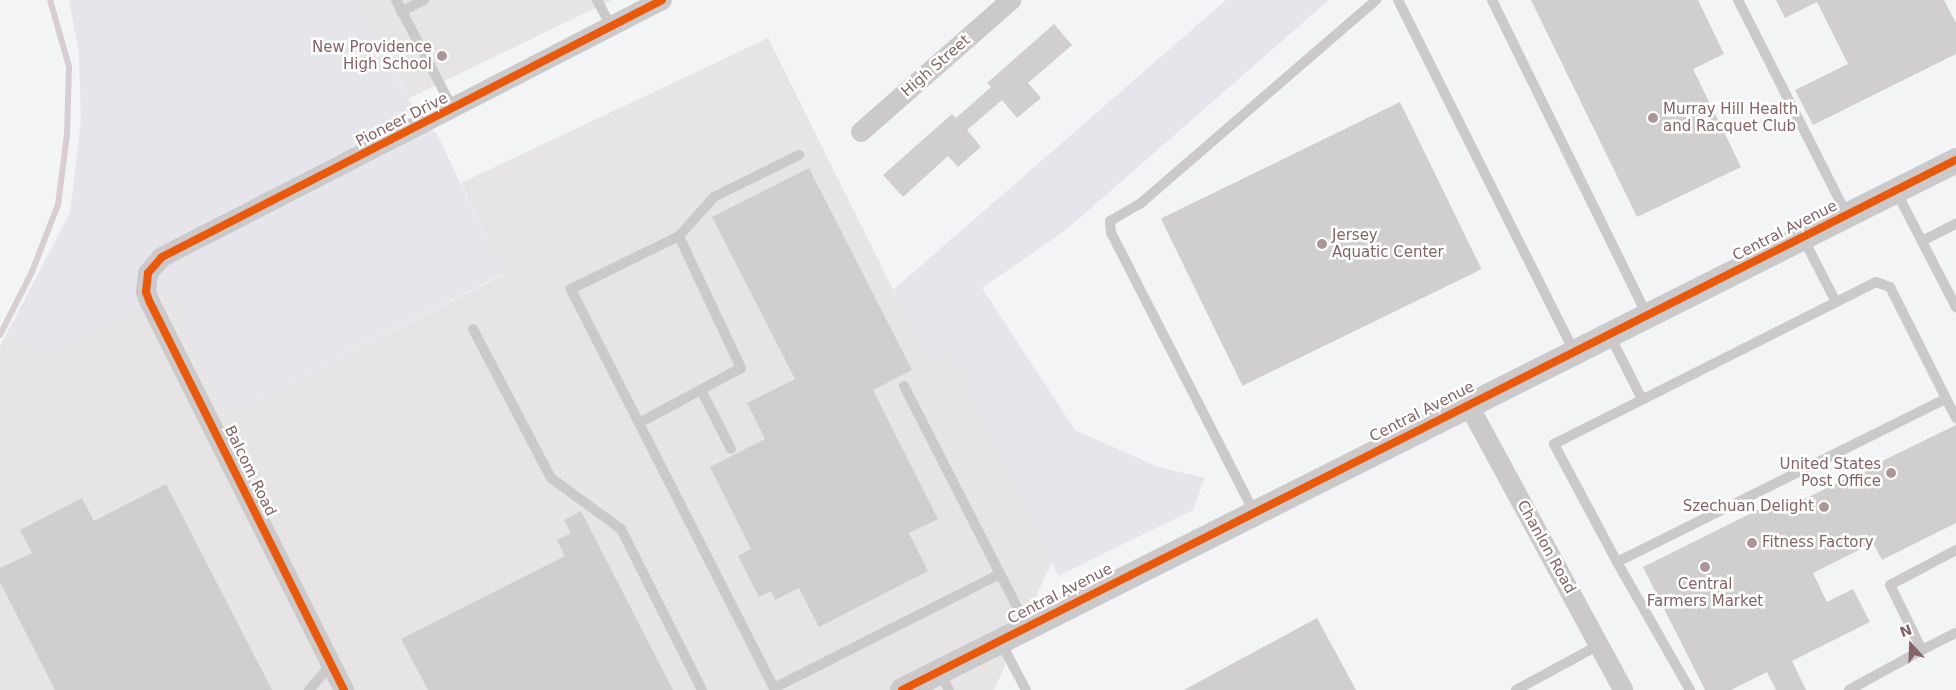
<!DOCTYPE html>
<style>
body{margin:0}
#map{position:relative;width:1956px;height:690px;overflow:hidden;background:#f3f4f5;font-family:"DejaVu Sans",sans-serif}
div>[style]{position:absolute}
.built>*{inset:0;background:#e6e4e5}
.green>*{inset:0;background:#e5e5eb}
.stream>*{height:5.5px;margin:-2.75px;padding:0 2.75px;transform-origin:2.75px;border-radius:2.75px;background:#d8cdd1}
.building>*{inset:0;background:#d0cece;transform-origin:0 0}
.service>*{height:10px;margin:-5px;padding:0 5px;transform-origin:5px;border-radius:5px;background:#cbc9c9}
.minor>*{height:20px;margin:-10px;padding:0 10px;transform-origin:10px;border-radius:10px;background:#cbc9c9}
.tertiary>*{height:25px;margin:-12.5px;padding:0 12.5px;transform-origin:12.5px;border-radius:12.5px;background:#cbc9c9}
.cycleway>*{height:8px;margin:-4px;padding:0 4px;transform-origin:4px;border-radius:4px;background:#e8590c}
.dots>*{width:14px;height:14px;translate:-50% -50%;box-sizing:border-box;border:2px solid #fff;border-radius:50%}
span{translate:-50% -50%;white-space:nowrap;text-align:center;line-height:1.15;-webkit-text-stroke:5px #fff;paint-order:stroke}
.poi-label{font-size:15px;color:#856465}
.right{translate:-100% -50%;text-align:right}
.left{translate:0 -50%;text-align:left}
.street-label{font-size:15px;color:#856465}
.north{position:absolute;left:1886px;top:620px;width:50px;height:50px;-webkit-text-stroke:4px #fff;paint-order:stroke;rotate:340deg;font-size:14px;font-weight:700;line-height:20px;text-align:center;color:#856465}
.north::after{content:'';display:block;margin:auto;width:18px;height:22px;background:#856465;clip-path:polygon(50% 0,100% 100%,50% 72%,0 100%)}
</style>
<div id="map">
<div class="built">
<div style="clip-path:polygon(356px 0,612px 0,409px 98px)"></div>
<div style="clip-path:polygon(768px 38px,928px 360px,952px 348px,1052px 561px,994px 690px,0 690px,0 346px,7px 333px,49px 353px,169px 288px,230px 413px,503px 275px,461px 183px)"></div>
</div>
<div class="green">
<div style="clip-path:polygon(69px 0,356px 0,412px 105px,438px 136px,503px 274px,230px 413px,169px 289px,49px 353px,7px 333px,70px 213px,81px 120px,79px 53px)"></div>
<div style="clip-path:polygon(1226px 0,1329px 0,1067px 229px,982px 288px,1075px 430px,1158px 467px,1205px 478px,1193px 510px,1058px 576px,952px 349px,928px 360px,893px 290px)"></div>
</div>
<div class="stream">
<div style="left:0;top:335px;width:71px;rotate:-63.1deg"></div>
<div style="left:32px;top:272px;width:72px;rotate:-68.8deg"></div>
<div style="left:58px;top:205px;width:71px;rotate:-82.7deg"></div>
<div style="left:67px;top:135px;width:68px;rotate:-88.3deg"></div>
<div style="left:69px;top:67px;width:70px;rotate:-105.8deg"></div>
</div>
<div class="building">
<div style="clip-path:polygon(1531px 0,1698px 0,1724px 54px,1693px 69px,1741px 167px,1637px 217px)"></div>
<div style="clip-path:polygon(1776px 0,1944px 0,1956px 23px,1956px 54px,1813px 125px,1795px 90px,1848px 64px,1817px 2px,1785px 18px)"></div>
<div style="clip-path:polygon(1054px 24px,1072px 45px,1028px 83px,1041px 98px,1017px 118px,1002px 100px,967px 130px,981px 147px,958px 167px,948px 156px,903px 197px,883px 175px,952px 114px,956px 118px,991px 87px,987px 83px)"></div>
<div style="left:1400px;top:102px;width:186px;height:266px;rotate:64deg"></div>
<div style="clip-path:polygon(809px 168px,912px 370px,873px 390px,938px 519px,909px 533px,928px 571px,819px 627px,799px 588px,775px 600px,771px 591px,759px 597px,738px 556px,751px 549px,710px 467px,765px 439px,747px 403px,795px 379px,712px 217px)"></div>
<div style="clip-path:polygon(1956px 425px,1956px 523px,1882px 560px,1873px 543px,1813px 573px,1827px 602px,1853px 589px,1870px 622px,1792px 661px,1806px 690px,1776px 690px,1767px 672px,1731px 690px,1705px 690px,1643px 567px,1782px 498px,1786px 508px)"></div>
<div style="clip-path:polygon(166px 484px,272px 690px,55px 690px,0 582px,0 568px,32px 553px,20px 530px,82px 498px,94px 521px)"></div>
<div style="clip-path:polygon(581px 511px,673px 690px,428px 690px,401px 639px,565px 556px,557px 540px,571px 533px,564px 520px)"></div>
<div style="clip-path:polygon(1317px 618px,1356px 690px,1184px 690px)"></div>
</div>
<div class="service">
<div style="left:396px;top:0;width:123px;rotate:62.4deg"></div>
<div style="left:597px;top:0;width:30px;rotate:62deg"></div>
<div style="left:1398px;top:0;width:394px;rotate:63.4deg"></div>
<div style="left:1492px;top:0;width:351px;rotate:63.8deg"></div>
<div style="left:1738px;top:0;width:241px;rotate:63.1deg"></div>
<div style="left:401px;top:12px;width:26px;rotate:-28deg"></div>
<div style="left:1896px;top:191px;width:131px;rotate:62.7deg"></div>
<div style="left:1803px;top:238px;width:70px;rotate:62.7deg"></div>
<div style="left:1922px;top:241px;width:38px;rotate:-27deg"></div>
<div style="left:473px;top:329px;width:168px;rotate:62.4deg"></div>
<div style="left:551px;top:478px;width:87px;rotate:36.1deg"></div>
<div style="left:621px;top:529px;width:180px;rotate:63.3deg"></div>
<div style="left:1609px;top:334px;width:73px;rotate:63.1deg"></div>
<div style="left:904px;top:386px;width:270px;rotate:62.9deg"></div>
<div style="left:701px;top:390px;width:66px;rotate:63deg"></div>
<div style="left:639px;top:423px;width:116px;rotate:-28.3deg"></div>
<div style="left:741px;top:368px;width:146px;rotate:-115.2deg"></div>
<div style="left:1254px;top:512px;width:314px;rotate:-117.1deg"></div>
<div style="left:1111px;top:233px;width:12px;rotate:-95deg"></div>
<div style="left:1110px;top:221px;width:36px;rotate:-30deg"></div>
<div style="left:1141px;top:203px;width:311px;rotate:-40.8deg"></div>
<div style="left:1617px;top:562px;width:367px;rotate:-26.4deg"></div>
<div style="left:1000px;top:641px;width:55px;rotate:62deg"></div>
<div style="left:1922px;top:650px;width:38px;rotate:-27deg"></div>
<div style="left:939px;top:671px;width:21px;rotate:62deg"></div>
<div style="left:774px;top:688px;width:253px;rotate:-26.8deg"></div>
<div style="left:309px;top:690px;width:33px;rotate:-49deg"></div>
<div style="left:775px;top:690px;width:450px;rotate:-117deg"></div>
<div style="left:571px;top:289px;width:120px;rotate:-26.1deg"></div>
<div style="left:679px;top:236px;width:52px;rotate:-48.1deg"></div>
<div style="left:714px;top:197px;width:95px;rotate:-26.3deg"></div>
<div style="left:1516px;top:690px;width:94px;rotate:-28.5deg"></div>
<div style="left:1690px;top:690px;width:147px;rotate:-119.7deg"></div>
<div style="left:1617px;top:562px;width:134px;rotate:-118.1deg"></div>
<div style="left:1554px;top:444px;width:360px;rotate:-26.7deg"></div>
<div style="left:1876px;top:282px;width:15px;rotate:20deg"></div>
<div style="left:1890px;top:287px;width:147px;rotate:63.3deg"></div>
<div style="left:1849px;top:690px;width:83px;rotate:-28.7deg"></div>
<div style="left:1922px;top:650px;width:72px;rotate:-116.2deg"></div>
<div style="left:1890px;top:585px;width:75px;rotate:-27.9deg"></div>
</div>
<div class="minor">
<div style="left:861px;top:132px;width:200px;rotate:-41.3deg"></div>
<div style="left:1468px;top:404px;width:325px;rotate:61.5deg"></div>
<div style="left:344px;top:690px;width:433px;rotate:-116.6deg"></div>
<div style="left:150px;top:303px;width:12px;rotate:-110deg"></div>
<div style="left:146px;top:292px;width:19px;rotate:-84deg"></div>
<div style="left:148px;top:273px;width:21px;rotate:-49deg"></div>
<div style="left:162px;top:257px;width:562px;rotate:-27.2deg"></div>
</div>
<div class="tertiary">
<div style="left:902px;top:690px;width:1180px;rotate:-26.7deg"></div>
</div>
<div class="cycleway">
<div style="left:344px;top:690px;width:433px;rotate:-116.6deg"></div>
<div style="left:150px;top:303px;width:12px;rotate:-110deg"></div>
<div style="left:146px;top:292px;width:19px;rotate:-84deg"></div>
<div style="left:148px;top:273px;width:21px;rotate:-49deg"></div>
<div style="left:162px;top:257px;width:562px;rotate:-27.2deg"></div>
<div style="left:902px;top:690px;width:1180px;rotate:-26.7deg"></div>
</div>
<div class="dots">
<div style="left:442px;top:56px;background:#ac9697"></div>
<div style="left:1653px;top:118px;background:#ac9697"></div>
<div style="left:1322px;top:244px;background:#ac9697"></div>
<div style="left:1891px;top:473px;background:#ac9697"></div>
<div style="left:1824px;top:507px;background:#ac9697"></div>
<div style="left:1752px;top:543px;background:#ac9697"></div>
<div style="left:1705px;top:567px;background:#ac9697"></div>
</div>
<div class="poi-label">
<span class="right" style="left:432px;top:56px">New Providence<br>High School</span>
<span class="left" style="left:1663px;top:118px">Murray Hill Health<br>and Racquet Club</span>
<span class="left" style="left:1332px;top:244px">Jersey<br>Aquatic Center</span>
<span class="right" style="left:1881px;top:473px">United States<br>Post Office</span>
<span class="right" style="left:1814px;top:507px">Szechuan Delight</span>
<span class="left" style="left:1762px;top:543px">Fitness Factory</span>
<span style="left:1705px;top:593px">Central<br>Farmers Market</span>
</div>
<div class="street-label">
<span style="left:936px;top:66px;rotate:-41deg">High Street</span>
<span style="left:402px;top:120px;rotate:-27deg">Pioneer Drive</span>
<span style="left:1785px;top:231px;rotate:-27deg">Central Avenue</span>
<span style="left:1422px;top:412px;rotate:-27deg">Central Avenue</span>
<span style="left:250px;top:471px;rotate:64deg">Balcom Road</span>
<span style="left:1546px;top:547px;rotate:61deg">Chanlon Road</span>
<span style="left:1060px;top:594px;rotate:-27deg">Central Avenue</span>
</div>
<div class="north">N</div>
</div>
